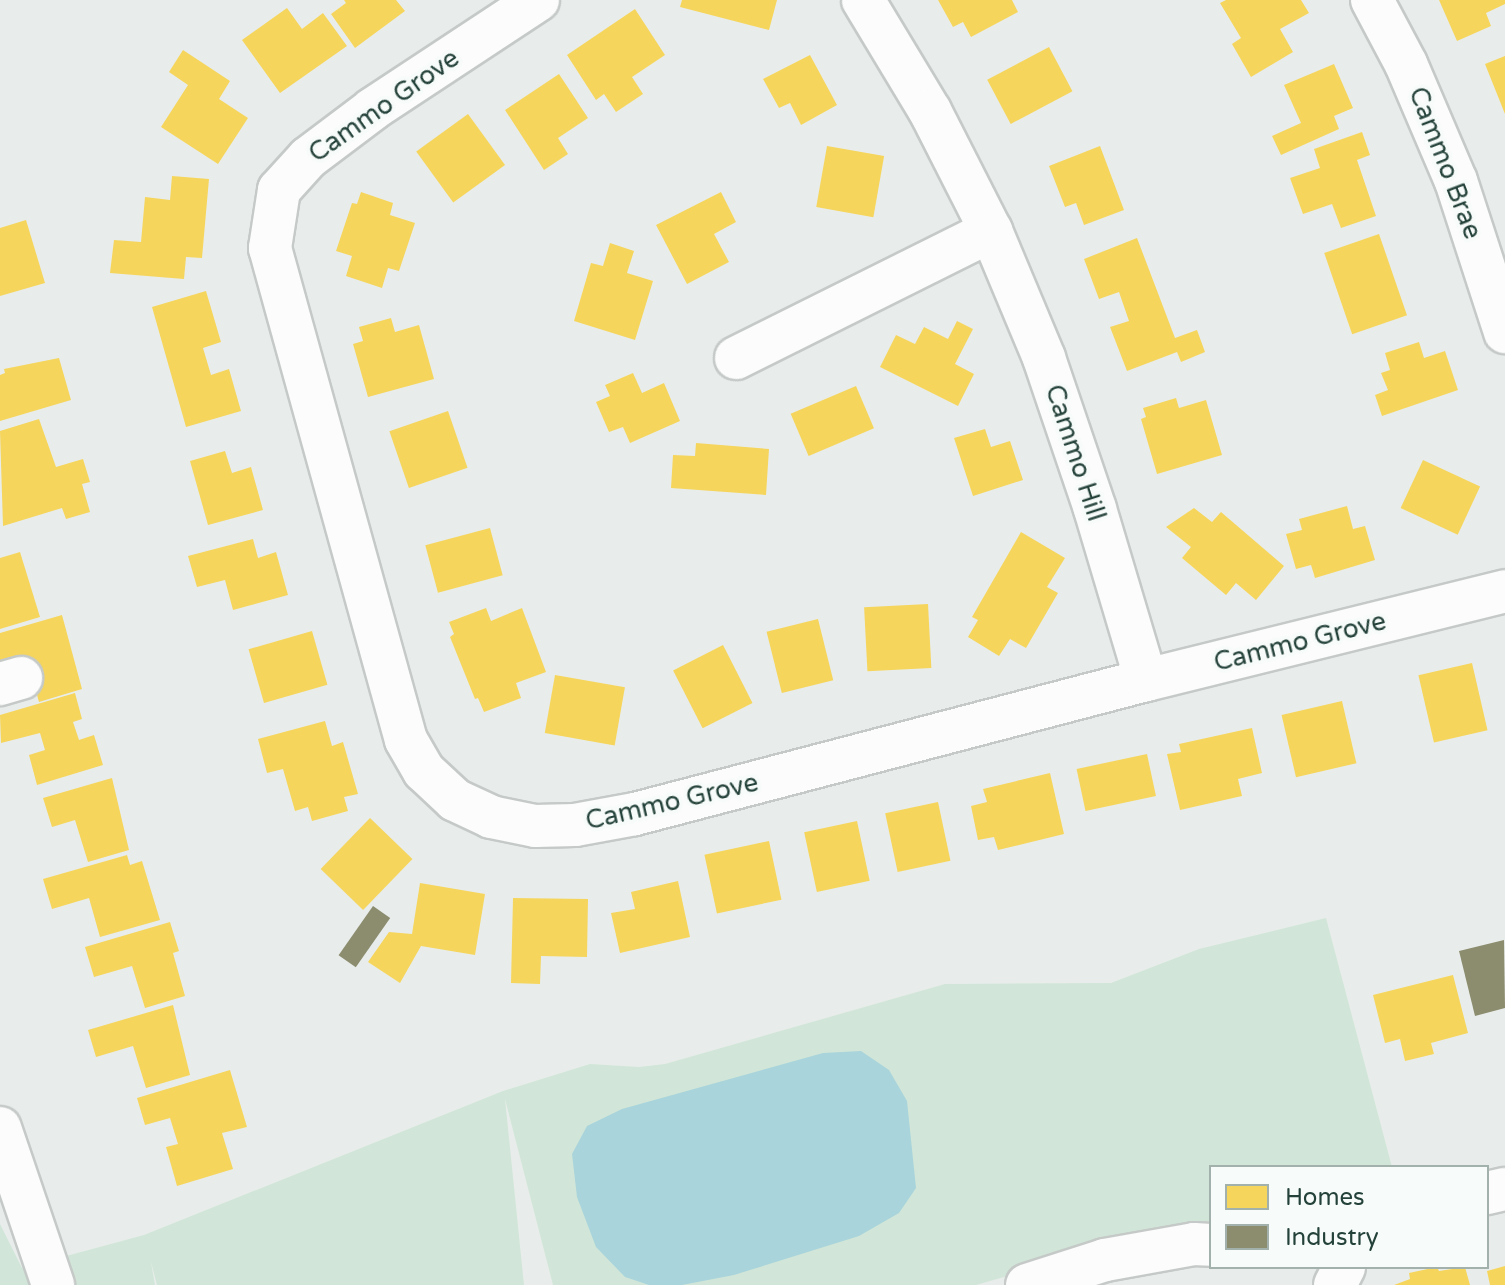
<!DOCTYPE html>
<style>
body{margin:0}
#map{position:relative;width:1505px;height:1285px;overflow:hidden;background:#e8edeb;font-family:"Varela Round",sans-serif}
div>[style]{position:absolute}
.green>*{inset:0;background:#d1e6d8}
.water>*{inset:0;background:#a9d4db}
.homes>*{inset:0;background:#f6d55c;transform-origin:0 0}
.industry>*{inset:0;background:#8c8c6e;transform-origin:0 0}
.roads{filter:drop-shadow(2px 0 #c5cac8) drop-shadow(-2px 0 #c5cac8) drop-shadow(0 2px #c5cac8) drop-shadow(0 -2px #c5cac8)}
.minor>*{height:42px;margin:-21px;padding:0 21px;transform-origin:21px;border-radius:21px;background:#fcfcfc}
span{translate:-50% -50%;white-space:nowrap;text-align:center;line-height:1.15;-webkit-text-stroke:8px #f7fbf9;paint-order:stroke}
.street-label{font-size:26px;color:#24423a}
.legend{position:absolute;left:1209px;top:1165px;width:280px;height:104px;box-sizing:border-box;background:#f7fbf9;border:2px solid #a3b1ad;margin:0;padding:10px 14px;list-style:none;font-size:24px;color:#24423a}
.legend li{display:flex;align-items:center;gap:16px;height:40px}
.legend b{width:40px;border:2px solid #a3b1ad}
</style>
<div id="map">
<div class="green">
<div style="clip-path:polygon(1326px 918px,1392px 1167px,1211px 1167px,1211px 1223px,1194px 1223px,976px 1285px,553px 1285px,505px 1099px,524px 1285px,157px 1285px,151px 1262px,155px 1285px,0 1285px,0 1224px,22px 1268px,144px 1235px,503px 1091px,590px 1064px,639px 1067px,665px 1064px,945px 984px,1111px 983px,1199px 949px)"></div>
</div>
<div class="water">
<div style="clip-path:polygon(861px 1051px,889px 1070px,907px 1101px,916px 1188px,899px 1213px,859px 1236px,734px 1275px,682px 1285px,649px 1285px,625px 1277px,596px 1247px,577px 1197px,572px 1154px,587px 1126px,622px 1109px,823px 1053px)"></div>
</div>
<div class="homes">
<div style="clip-path:polygon(344px 0,396px 0,405px 11px,355px 48px,331px 14px,346px 3px)"></div>
<div style="clip-path:polygon(682px 0,777px 0,769px 30px,680px 7px)"></div>
<div style="clip-path:polygon(938px 0,1012px 0,1018px 12px,971px 37px,963px 22px,953px 27px)"></div>
<div style="clip-path:polygon(1226px 0,1301px 0,1309px 13px,1280px 29px,1293px 52px,1251px 77px,1232px 44px,1241px 38px,1220px 3px)"></div>
<div style="clip-path:polygon(1439px 0,1505px 0,1505px 4px,1486px 13px,1491px 26px,1457px 41px)"></div>
<div style="clip-path:polygon(287px 8px,302px 29px,323px 13px,347px 46px,280px 93px,242px 40px)"></div>
<div style="clip-path:polygon(635px 9px,665px 55px,632px 77px,643px 94px,616px 112px,604px 94px,596px 100px,567px 55px)"></div>
<div style="left:1049px;top:47px;width:50px;height:70px;rotate:62deg"></div>
<div style="clip-path:polygon(183px 50px,230px 81px,219px 99px,248px 118px,218px 164px,161px 127px,188px 85px,169px 72px)"></div>
<div style="clip-path:polygon(810px 55px,837px 105px,801px 125px,790px 103px,779px 108px,763px 79px)"></div>
<div style="clip-path:polygon(1505px 56px,1505px 114px,1485px 64px)"></div>
<div style="clip-path:polygon(1334px 64px,1353px 108px,1334px 116px,1339px 129px,1281px 155px,1272px 136px,1301px 123px,1284px 85px)"></div>
<div style="clip-path:polygon(559px 74px,588px 118px,558px 138px,568px 154px,544px 170px,505px 110px)"></div>
<div style="left:468px;top:114px;width:63px;height:64px;rotate:54deg"></div>
<div style="clip-path:polygon(1362px 132px,1370px 155px,1357px 160px,1376px 216px,1341px 228px,1332px 204px,1303px 214px,1290px 178px,1320px 168px,1314px 149px)"></div>
<div style="left:827px;top:146px;width:58px;height:62px;rotate:10deg"></div>
<div style="clip-path:polygon(1100px 146px,1124px 210px,1084px 225px,1076px 203px,1065px 207px,1049px 166px)"></div>
<div style="clip-path:polygon(172px 176px,209px 179px,202px 258px,186px 257px,184px 279px,110px 273px,114px 240px,141px 242px,145px 197px,170px 200px)"></div>
<div style="clip-path:polygon(361px 192px,393px 203px,390px 215px,415px 223px,399px 271px,388px 268px,382px 288px,346px 276px,352px 256px,336px 251px,352px 203px,357px 204px)"></div>
<div style="clip-path:polygon(721px 192px,736px 222px,714px 234px,729px 262px,687px 284px,656px 225px)"></div>
<div style="clip-path:polygon(26px 220px,45px 283px,0 296px,0 228px)"></div>
<div style="left:1379px;top:234px;width:86px;height:58px;rotate:71deg"></div>
<div style="clip-path:polygon(1137px 238px,1175px 338px,1197px 330px,1205px 352px,1181px 362px,1177px 352px,1127px 371px,1110px 327px,1129px 321px,1119px 292px,1099px 299px,1084px 259px)"></div>
<div style="clip-path:polygon(610px 243px,634px 251px,627px 273px,653px 281px,635px 340px,574px 321px,591px 263px,603px 266px)"></div>
<div style="clip-path:polygon(206px 291px,221px 342px,203px 348px,211px 375px,229px 369px,241px 411px,186px 427px,152px 307px)"></div>
<div style="clip-path:polygon(391px 318px,395px 332px,419px 325px,434px 379px,368px 397px,353px 344px,363px 341px,359px 327px)"></div>
<div style="clip-path:polygon(957px 321px,973px 329px,955px 364px,974px 374px,958px 406px,880px 367px,896px 335px,915px 344px,924px 327px,948px 339px)"></div>
<div style="clip-path:polygon(1419px 342px,1424px 358px,1445px 351px,1458px 390px,1382px 416px,1375px 395px,1388px 390px,1381px 373px,1390px 370px,1385px 353px)"></div>
<div style="clip-path:polygon(59px 358px,71px 400px,0 421px,0 375px,5px 373px,4px 369px)"></div>
<div style="clip-path:polygon(633px 373px,642px 393px,664px 383px,680px 421px,630px 443px,623px 427px,609px 432px,596px 402px,610px 396px,605px 385px)"></div>
<div style="left:856px;top:386px;width:46px;height:71px;rotate:67deg"></div>
<div style="clip-path:polygon(1176px 398px,1179px 408px,1206px 400px,1222px 455px,1157px 474px,1141px 419px,1146px 417px,1143px 408px)"></div>
<div style="left:448px;top:411px;width:60px;height:62px;rotate:71deg"></div>
<div style="clip-path:polygon(39px 419px,56px 467px,83px 459px,90px 482px,82px 484px,90px 512px,66px 519px,62px 508px,3px 526px,0 431px)"></div>
<div style="clip-path:polygon(985px 429px,991px 447px,1010px 441px,1023px 480px,973px 496px,954px 438px)"></div>
<div style="clip-path:polygon(696px 443px,769px 449px,766px 495px,671px 488px,673px 455px,695px 456px)"></div>
<div style="clip-path:polygon(225px 451px,232px 473px,251px 467px,263px 510px,208px 525px,190px 461px)"></div>
<div style="left:1423px;top:460px;width:63px;height:53px;rotate:25deg"></div>
<div style="clip-path:polygon(1347px 506px,1353px 529px,1365px 526px,1375px 560px,1315px 578px,1311px 565px,1296px 569px,1286px 534px,1302px 530px,1299px 519px)"></div>
<div style="clip-path:polygon(1194px 508px,1212px 522px,1221px 512px,1284px 566px,1256px 600px,1236px 583px,1226px 595px,1182px 558px,1191px 547px,1166px 527px)"></div>
<div style="left:490px;top:528px;width:49px;height:67px;rotate:75deg"></div>
<div style="clip-path:polygon(1021px 532px,1065px 558px,1047px 587px,1058px 593px,1026px 648px,1010px 639px,999px 656px,968px 637px,978px 620px,972px 617px)"></div>
<div style="clip-path:polygon(253px 539px,258px 558px,276px 552px,288px 595px,233px 610px,225px 580px,197px 587px,188px 556px)"></div>
<div style="clip-path:polygon(20px 552px,40px 617px,0 629px,0 558px)"></div>
<div style="left:928px;top:604px;width:64px;height:64px;rotate:87deg"></div>
<div style="clip-path:polygon(486px 608px,491px 621px,522px 608px,546px 672px,516px 683px,521px 698px,484px 712px,478px 698px,475px 699px,450px 637px,454px 634px,449px 622px)"></div>
<div style="clip-path:polygon(62px 615px,82px 689px,39px 702px,26px 656px,0 663px,0 633px)"></div>
<div style="left:818px;top:619px;width:63px;height:53px;rotate:76deg"></div>
<div style="left:312px;top:631px;width:56px;height:66px;rotate:74deg"></div>
<div style="left:723px;top:645px;width:65px;height:56px;rotate:63deg"></div>
<div style="left:1472px;top:663px;width:69px;height:55px;rotate:77deg"></div>
<div style="left:555px;top:675px;width:71px;height:59px;rotate:10deg"></div>
<div style="clip-path:polygon(75px 693px,82px 719px,73px 722px,79px 740px,94px 735px,103px 765px,37px 785px,29px 755px,45px 750px,40px 733px,1px 743px,0 715px)"></div>
<div style="left:1342px;top:701px;width:64px;height:62px;rotate:77deg"></div>
<div style="clip-path:polygon(325px 721px,332px 746px,343px 742px,358px 794px,344px 797px,348px 811px,312px 821px,308px 807px,295px 811px,283px 769px,267px 773px,258px 739px)"></div>
<div style="clip-path:polygon(1252px 728px,1262px 773px,1238px 779px,1242px 796px,1180px 810px,1167px 754px,1181px 752px,1179px 744px)"></div>
<div style="left:1147px;top:754px;width:43px;height:72px;rotate:78deg"></div>
<div style="clip-path:polygon(1050px 773px,1064px 834px,998px 850px,994px 837px,978px 840px,971px 806px,987px 802px,983px 789px)"></div>
<div style="clip-path:polygon(112px 778px,129px 850px,88px 862px,75px 820px,52px 827px,43px 798px)"></div>
<div style="left:938px;top:802px;width:60px;height:54px;rotate:78deg"></div>
<div style="left:370px;top:818px;width:59px;height:71px;rotate:44deg"></div>
<div style="left:857px;top:821px;width:61px;height:54px;rotate:78deg"></div>
<div style="left:769px;top:841px;width:60px;height:66px;rotate:78deg"></div>
<div style="clip-path:polygon(127px 855px,130px 865px,142px 861px,160px 920px,100px 937px,89px 898px,52px 909px,43px 879px)"></div>
<div style="clip-path:polygon(678px 881px,690px 937px,620px 953px,611px 913px,635px 909px,631px 892px)"></div>
<div style="clip-path:polygon(420px 883px,485px 894px,475px 955px,421px 946px,400px 983px,368px 962px,389px 932px,412px 934px)"></div>
<div style="clip-path:polygon(513px 898px,588px 899px,587px 957px,541px 956px,540px 984px,511px 983px)"></div>
<div style="clip-path:polygon(170px 922px,179px 951px,173px 953px,185px 996px,145px 1008px,132px 966px,94px 977px,85px 947px)"></div>
<div style="clip-path:polygon(1453px 975px,1468px 1033px,1431px 1043px,1434px 1054px,1405px 1061px,1400px 1039px,1385px 1043px,1373px 995px)"></div>
<div style="clip-path:polygon(173px 1005px,190px 1075px,146px 1088px,133px 1046px,96px 1057px,88px 1030px)"></div>
<div style="clip-path:polygon(230px 1070px,247px 1127px,222px 1133px,233px 1169px,177px 1186px,166px 1147px,178px 1144px,170px 1118px,145px 1125px,137px 1098px)"></div>
<div style="clip-path:polygon(1505px 1266px,1505px 1285px,1490px 1285px,1487px 1271px)"></div>
<div style="clip-path:polygon(1437px 1267px,1439px 1271px,1465px 1267px,1470px 1285px,1394px 1285px,1410px 1279px,1409px 1273px)"></div>
</div>
<div class="industry">
<div style="left:373px;top:906px;width:21px;height:60px;rotate:35deg"></div>
<div style="clip-path:polygon(1504px 940px,1505px 1008px,1475px 1016px,1459px 951px)"></div>
</div>
<div class="roads">
<div class="minor">
<div style="left:538px;top:0;width:198px;rotate:146.6deg"></div>
<div style="left:373px;top:109px;width:81px;rotate:143deg"></div>
<div style="left:308px;top:158px;width:43px;rotate:132.2deg"></div>
<div style="left:279px;top:190px;width:59px;rotate:98.8deg"></div>
<div style="left:270px;top:248px;width:510px;rotate:74.55deg"></div>
<div style="left:406px;top:740px;width:36px;rotate:60deg"></div>
<div style="left:424px;top:771px;width:42px;rotate:43.1deg"></div>
<div style="left:455px;top:800px;width:40px;rotate:25deg"></div>
<div style="left:491px;top:817px;width:45px;rotate:11.6deg"></div>
<div style="left:535px;top:826px;width:40px;rotate:-1.4deg"></div>
<div style="left:575px;top:825px;width:61px;rotate:-10.4deg"></div>
<div style="left:635px;top:814px;width:528px;rotate:-14.69deg"></div>
<div style="left:1146px;top:680px;width:370px;rotate:-13.9deg"></div>
<div style="left:863px;top:0;width:130px;rotate:58.9deg"></div>
<div style="left:930px;top:111px;width:135px;rotate:63.1deg"></div>
<div style="left:991px;top:231px;width:138px;rotate:67.3deg"></div>
<div style="left:1044px;top:358px;width:159px;rotate:71.3deg"></div>
<div style="left:1095px;top:509px;width:178px;rotate:73.4deg"></div>
<div style="left:1372px;top:0;width:72px;rotate:62deg"></div>
<div style="left:1406px;top:64px;width:127px;rotate:66.9deg"></div>
<div style="left:1456px;top:181px;width:159px;rotate:72deg"></div>
<div style="left:736px;top:358px;width:285px;rotate:-26.5deg"></div>
<div style="left:0;top:684px;width:22px;rotate:-16deg"></div>
<div style="left:0;top:1128px;width:166px;rotate:71.3deg"></div>
<div style="left:1487px;top:1193px;width:18px;rotate:-13deg"></div>
<div style="left:1027px;top:1285px;width:82px;rotate:-17.8deg"></div>
<div style="left:1105px;top:1260px;width:90px;rotate:-10.2deg"></div>
<div style="left:1194px;top:1244px;width:17px;rotate:3deg"></div>
<div style="left:1335px;top:1285px;width:20px;rotate:-63deg"></div>
</div>
</div>
<div class="street-label">
<span style="left:384px;top:106px;rotate:-35deg">Cammo Grove</span>
<span style="left:1445px;top:163px;rotate:69deg">Cammo Brae</span>
<span style="left:1075px;top:453px;rotate:72deg">Cammo Hill</span>
<span style="left:1300px;top:642px;rotate:-14deg">Cammo Grove</span>
<span style="left:672px;top:802px;rotate:-13deg">Cammo Grove</span>
</div>
<ul class="legend">
<li><b style="height:22px;background:#f6d55c"></b>Homes</li>
<li><b style="height:22px;background:#8c8c6e"></b>Industry</li>
</ul>
</div>
